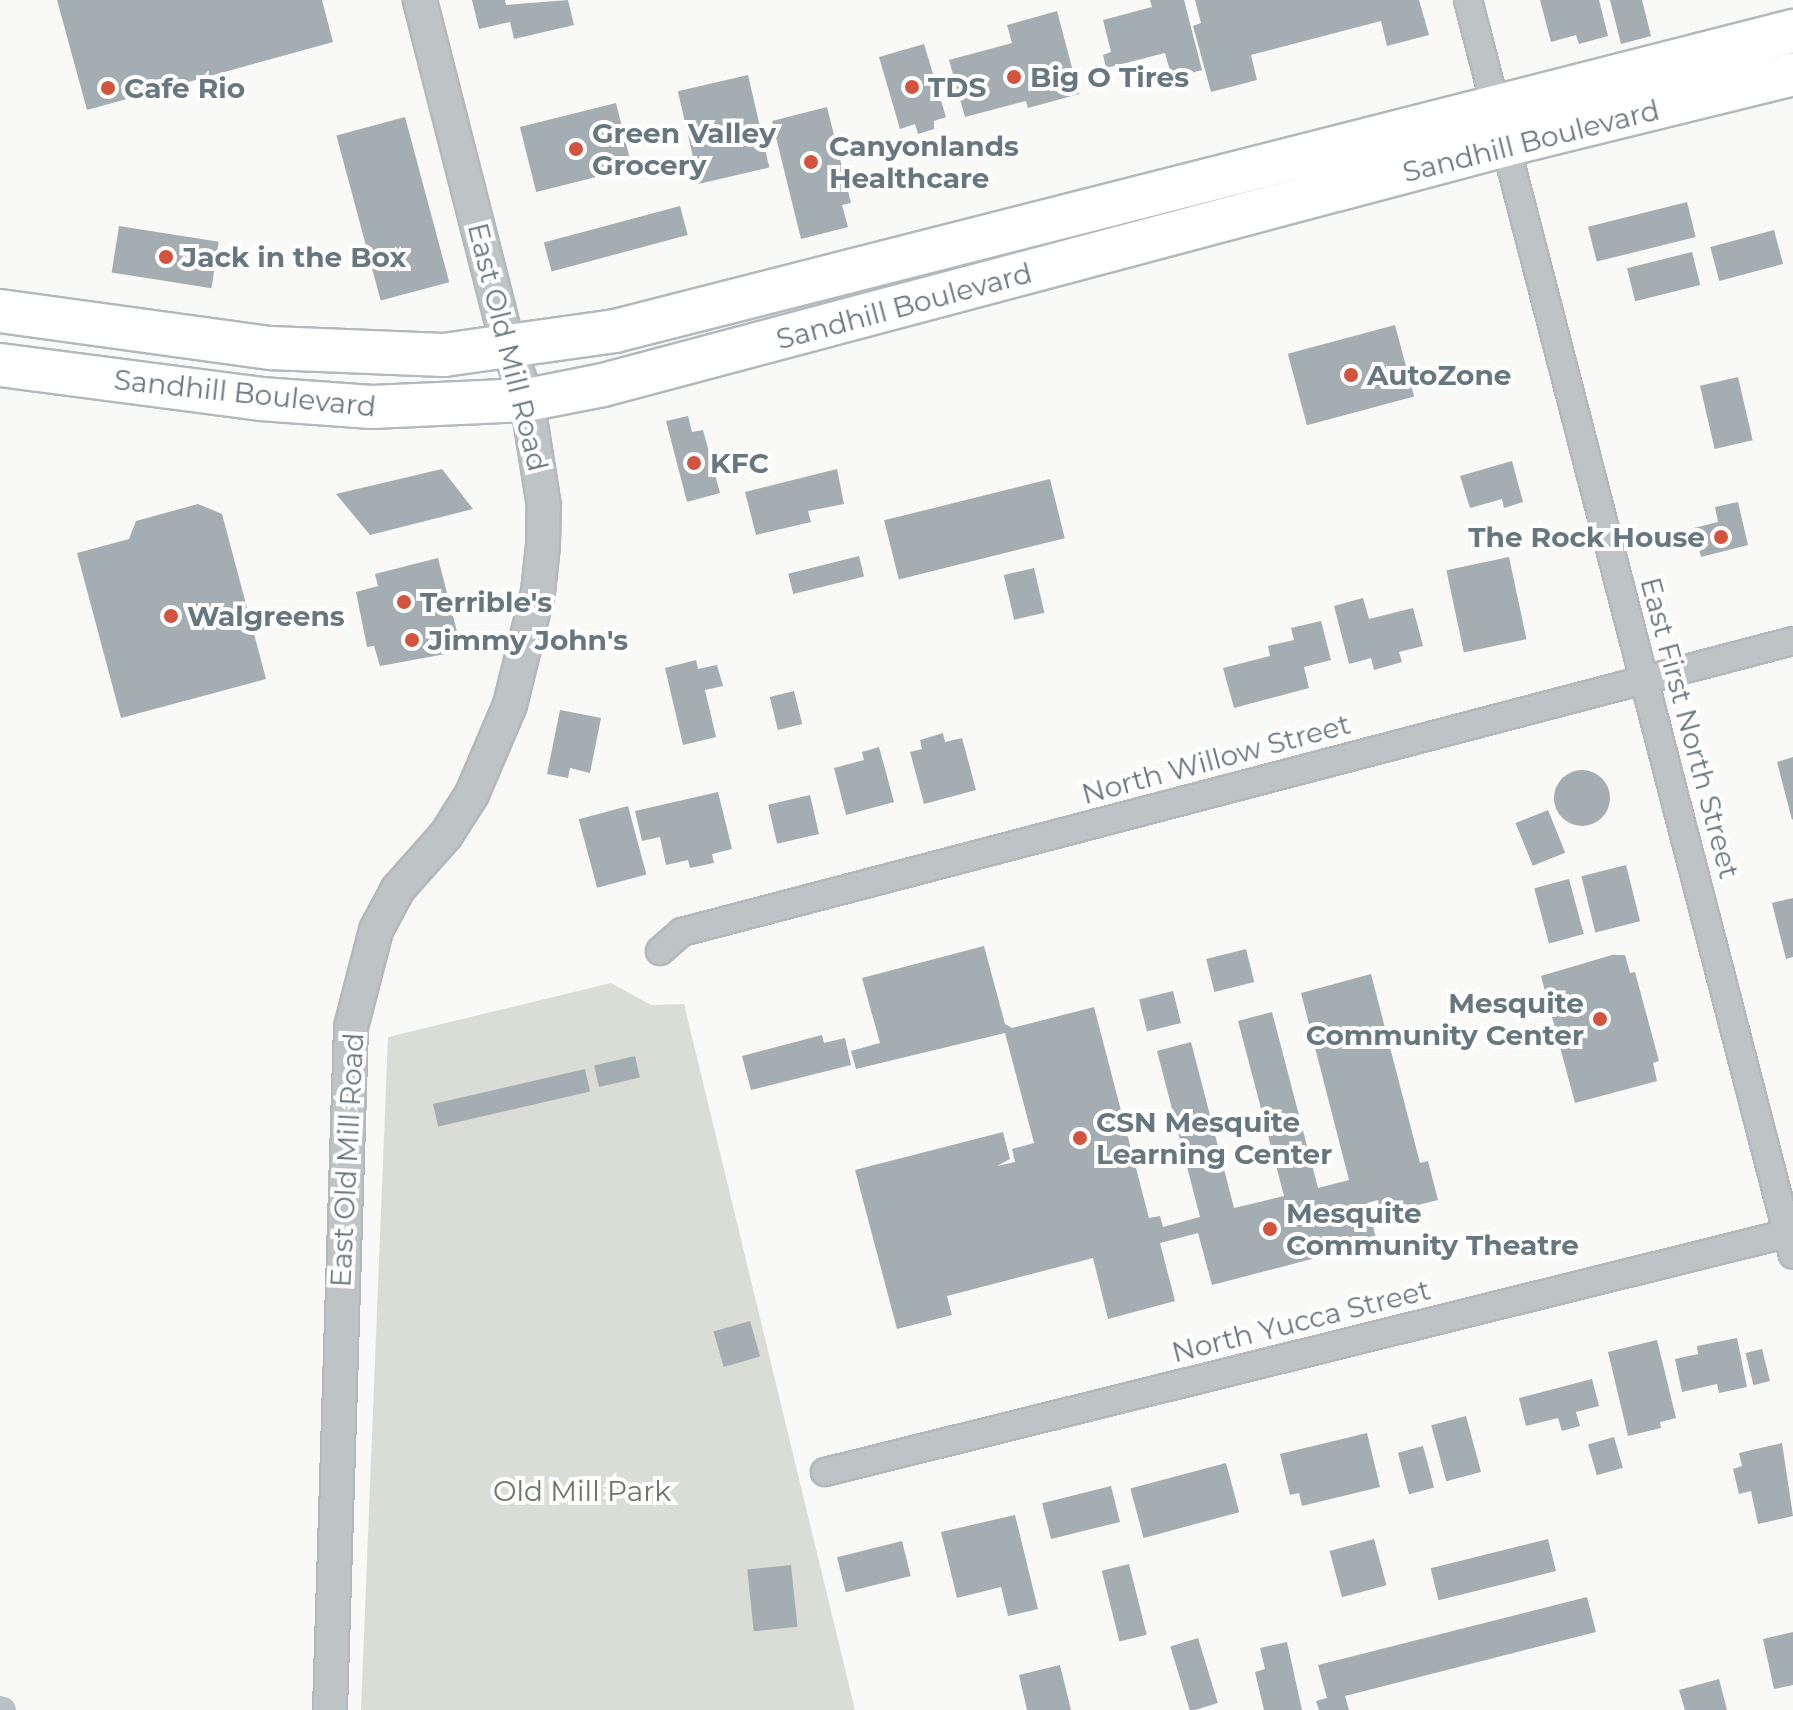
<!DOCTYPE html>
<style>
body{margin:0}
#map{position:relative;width:1793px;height:1710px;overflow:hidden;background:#f9f9f7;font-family:Montserrat,sans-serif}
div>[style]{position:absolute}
.green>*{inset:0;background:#daddd6}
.canal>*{height:26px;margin:-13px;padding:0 13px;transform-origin:13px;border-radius:13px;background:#b6c2c5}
.building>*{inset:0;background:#a4aeb2;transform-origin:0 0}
.round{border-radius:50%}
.roads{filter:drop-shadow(2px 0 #b2b8bb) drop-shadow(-2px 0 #b2b8bb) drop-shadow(0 2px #b2b8bb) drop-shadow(0 -2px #b2b8bb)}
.minor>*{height:26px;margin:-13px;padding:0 13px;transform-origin:13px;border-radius:13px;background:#bec3c6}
.tertiary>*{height:32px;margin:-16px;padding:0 16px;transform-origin:16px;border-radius:16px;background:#bec3c6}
.primary>*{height:42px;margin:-21px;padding:0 21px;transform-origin:21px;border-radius:21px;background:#fff}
.dots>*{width:22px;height:22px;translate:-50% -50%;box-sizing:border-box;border:4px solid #fff;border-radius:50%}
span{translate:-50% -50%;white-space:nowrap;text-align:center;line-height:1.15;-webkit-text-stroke:8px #fff;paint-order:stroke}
.poi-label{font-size:28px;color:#66777f;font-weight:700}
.left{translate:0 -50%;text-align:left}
.right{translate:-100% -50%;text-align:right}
.street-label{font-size:28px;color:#66777f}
.park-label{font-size:28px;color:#6a7865}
</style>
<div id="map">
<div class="green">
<div style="clip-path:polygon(611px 983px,651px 1005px,684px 1004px,855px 1710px,361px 1710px,388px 1037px)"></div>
</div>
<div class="canal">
<div style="left:0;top:1709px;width:3px;rotate:18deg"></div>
</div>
<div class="building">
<div style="clip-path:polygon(57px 0,322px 0,333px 42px,87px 110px)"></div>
<div style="clip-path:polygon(472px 0,505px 0,506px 5px,568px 0,574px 25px,514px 39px,510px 22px,479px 29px)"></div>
<div style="clip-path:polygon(1150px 0,1184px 0,1202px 70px,1172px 78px,1165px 53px,1106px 68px,1103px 55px,1111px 52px,1103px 20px,1152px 7px)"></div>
<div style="clip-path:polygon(1195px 0,1419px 0,1429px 35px,1387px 46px,1381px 21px,1251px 55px,1257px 80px,1211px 92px,1193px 26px,1201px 23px)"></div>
<div style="clip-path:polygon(1540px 0,1599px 0,1608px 36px,1579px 44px,1576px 35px,1551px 42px)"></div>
<div style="clip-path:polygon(1610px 0,1642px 0,1651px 36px,1621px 44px)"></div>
<div style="clip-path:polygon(1057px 11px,1079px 94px,1028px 108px,1026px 101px,965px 117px,949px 60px,1012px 43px,1007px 25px)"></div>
<div style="clip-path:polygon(924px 44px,946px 117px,934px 121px,934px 129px,918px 134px,915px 124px,900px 129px,879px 57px)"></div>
<div style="left:748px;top:75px;width:95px;height:72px;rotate:77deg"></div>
<div style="left:616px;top:103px;width:67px;height:99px;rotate:76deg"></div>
<div style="clip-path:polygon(827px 107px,851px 203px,842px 205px,848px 227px,801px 239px,772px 121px)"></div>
<div style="left:405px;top:117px;width:171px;height:71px;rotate:75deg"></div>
<div style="left:1687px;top:202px;width:36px;height:102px;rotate:76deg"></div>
<div style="left:680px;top:206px;width:30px;height:141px;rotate:75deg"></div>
<div style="left:119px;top:226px;width:101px;height:47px;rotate:9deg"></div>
<div style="left:1774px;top:230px;width:35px;height:66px;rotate:75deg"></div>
<div style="left:1692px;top:252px;width:34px;height:67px;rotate:76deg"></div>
<div style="left:1395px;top:325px;width:74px;height:111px;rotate:75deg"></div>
<div style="left:1738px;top:377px;width:65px;height:39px;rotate:77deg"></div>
<div style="clip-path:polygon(688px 416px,692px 432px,703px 430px,720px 493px,687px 502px,666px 421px)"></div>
<div style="clip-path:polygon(1512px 461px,1523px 502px,1504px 508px,1502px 499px,1470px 508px,1460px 476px)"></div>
<div style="clip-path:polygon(442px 469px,473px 509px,370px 535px,336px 494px)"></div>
<div style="clip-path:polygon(837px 469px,844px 504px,808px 511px,811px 522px,756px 535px,745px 492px)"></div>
<div style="left:1050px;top:479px;width:61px;height:171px;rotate:76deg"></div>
<div style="clip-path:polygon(1738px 502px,1748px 545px,1701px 557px,1694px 528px,1718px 522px,1715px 507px)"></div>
<div style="clip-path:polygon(198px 504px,222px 514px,266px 679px,121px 718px,77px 553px,129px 539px,136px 521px)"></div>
<div style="left:859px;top:556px;width:21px;height:73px;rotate:76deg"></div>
<div style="left:1509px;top:557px;width:84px;height:64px;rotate:78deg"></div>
<div style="clip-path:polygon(438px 558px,462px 651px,380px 666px,374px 646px,367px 647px,356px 592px,378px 586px,375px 574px)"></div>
<div style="left:1034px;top:568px;width:46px;height:31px;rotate:77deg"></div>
<div style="clip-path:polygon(1363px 598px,1369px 619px,1413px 608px,1423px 646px,1399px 652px,1402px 662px,1374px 670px,1371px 658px,1349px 664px,1334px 606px)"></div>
<div style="clip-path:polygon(1321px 621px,1331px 660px,1304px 667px,1309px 688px,1234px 708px,1223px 668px,1270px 656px,1268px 646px,1294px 640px,1291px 628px)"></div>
<div style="clip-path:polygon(696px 660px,698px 669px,717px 665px,723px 686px,705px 690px,716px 737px,683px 745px,665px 668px)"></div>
<div style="left:794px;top:691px;width:34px;height:25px;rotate:76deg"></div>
<div style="clip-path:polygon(560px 710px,601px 718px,590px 773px,570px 768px,568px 778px,547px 774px)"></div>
<div style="clip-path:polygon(943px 733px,945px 742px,962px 738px,976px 790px,924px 804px,910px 752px,922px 749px,920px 740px)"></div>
<div style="clip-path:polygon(879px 747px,894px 802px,846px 815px,834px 768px,864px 760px,862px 752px)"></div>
<div style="clip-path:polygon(1793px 757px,1793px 819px,1792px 820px,1777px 762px)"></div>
<div class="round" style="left:1554px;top:770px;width:56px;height:56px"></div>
<div style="clip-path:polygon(718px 792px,732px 849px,712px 854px,714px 863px,690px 868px,688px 860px,666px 865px,660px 837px,642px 841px,635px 811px)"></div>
<div style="left:810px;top:795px;width:40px;height:43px;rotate:77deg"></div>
<div style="left:628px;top:806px;width:71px;height:51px;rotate:75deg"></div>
<div style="left:1548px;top:810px;width:46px;height:35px;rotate:68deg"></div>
<div style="left:1626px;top:865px;width:58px;height:46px;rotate:76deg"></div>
<div style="left:1569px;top:879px;width:57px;height:36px;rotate:75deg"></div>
<div style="clip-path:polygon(1793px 898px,1793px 957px,1786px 959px,1772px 903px)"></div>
<div style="clip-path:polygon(984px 946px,1005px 1024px,1012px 1028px,1094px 1007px,1149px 1218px,1160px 1216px,1163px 1227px,1200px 1217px,1157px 1051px,1191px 1042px,1234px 1208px,1284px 1196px,1238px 1021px,1272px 1012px,1318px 1188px,1349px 1180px,1301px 993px,1371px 974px,1420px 1163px,1428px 1161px,1438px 1200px,1381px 1214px,1378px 1200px,1367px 1203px,1377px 1242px,1212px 1285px,1198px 1233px,1160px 1243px,1175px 1301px,1108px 1319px,1093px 1258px,947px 1296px,952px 1315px,897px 1329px,855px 1170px,1003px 1132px,1010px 1159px,997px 1166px,1015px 1162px,1012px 1149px,1034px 1143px,1005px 1033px,856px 1069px,851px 1051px,880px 1043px,862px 978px)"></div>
<div style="left:1246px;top:949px;width:34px;height:41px;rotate:76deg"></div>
<div style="clip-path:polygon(1612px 955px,1625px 955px,1630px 973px,1635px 972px,1659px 1061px,1653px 1063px,1657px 1081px,1575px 1103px,1541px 976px)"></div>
<div style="left:1173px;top:991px;width:33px;height:35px;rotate:76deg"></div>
<div style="clip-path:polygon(822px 1035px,824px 1043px,845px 1038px,851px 1065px,751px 1090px,742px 1056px)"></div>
<div style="left:635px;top:1056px;width:22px;height:42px;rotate:77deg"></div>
<div style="left:585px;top:1069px;width:23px;height:156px;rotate:77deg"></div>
<div style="left:750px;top:1321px;width:37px;height:38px;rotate:74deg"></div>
<div style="clip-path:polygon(1737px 1338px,1747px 1387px,1719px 1393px,1717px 1384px,1682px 1392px,1675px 1359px,1698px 1354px,1697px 1346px)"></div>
<div style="clip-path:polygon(1657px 1340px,1676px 1418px,1660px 1422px,1661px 1428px,1628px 1436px,1608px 1352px)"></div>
<div style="left:1762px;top:1349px;width:33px;height:17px;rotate:76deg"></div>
<div style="clip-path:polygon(1592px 1379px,1599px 1406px,1576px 1412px,1580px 1426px,1562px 1431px,1558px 1418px,1526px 1426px,1519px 1398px)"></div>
<div style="left:1466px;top:1416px;width:58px;height:36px;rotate:75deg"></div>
<div style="clip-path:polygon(1367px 1433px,1380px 1487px,1302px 1506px,1299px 1493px,1290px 1495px,1280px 1454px)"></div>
<div style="left:1614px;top:1437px;width:32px;height:27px;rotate:74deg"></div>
<div style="clip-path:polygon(1782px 1443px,1793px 1516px,1758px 1524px,1751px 1491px,1739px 1494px,1733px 1469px,1742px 1466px,1739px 1453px)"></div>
<div style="left:1423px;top:1446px;width:43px;height:26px;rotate:75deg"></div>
<div style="left:1226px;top:1463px;width:51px;height:99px;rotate:75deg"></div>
<div style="left:1111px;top:1486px;width:37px;height:71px;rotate:76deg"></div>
<div style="clip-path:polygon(1015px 1515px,1038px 1609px,1008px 1616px,1001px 1587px,957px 1598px,941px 1532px)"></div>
<div style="left:1374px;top:1539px;width:48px;height:46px;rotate:75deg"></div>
<div style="left:1548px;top:1539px;width:33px;height:121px;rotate:76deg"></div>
<div style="left:902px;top:1541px;width:36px;height:67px;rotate:76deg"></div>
<div style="left:1129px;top:1564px;width:73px;height:28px;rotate:76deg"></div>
<div style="left:791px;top:1565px;width:62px;height:44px;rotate:84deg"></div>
<div style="clip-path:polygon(1587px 1597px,1596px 1632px,1345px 1696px,1349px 1710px,1319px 1710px,1316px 1701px,1327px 1698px,1318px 1665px)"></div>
<div style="clip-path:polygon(1793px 1632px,1793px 1685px,1774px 1689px,1763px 1639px)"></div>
<div style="left:1198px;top:1638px;width:68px;height:29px;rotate:73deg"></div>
<div style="clip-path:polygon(1287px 1642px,1302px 1710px,1264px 1710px,1255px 1672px,1265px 1669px,1260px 1648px)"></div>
<div style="clip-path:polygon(1060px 1665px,1071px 1710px,1027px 1710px,1019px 1675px)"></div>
<div style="clip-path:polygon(1719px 1679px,1727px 1710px,1685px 1710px,1679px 1690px)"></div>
</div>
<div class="roads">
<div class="minor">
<div style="left:1468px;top:0;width:1296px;rotate:75.48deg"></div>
<div style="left:660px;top:951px;width:29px;rotate:-41deg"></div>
<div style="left:682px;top:932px;width:1148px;rotate:-14.68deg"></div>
<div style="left:825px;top:1472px;width:997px;rotate:-13.92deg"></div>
</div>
<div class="tertiary">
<div style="left:330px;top:1710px;width:683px;rotate:-88.24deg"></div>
<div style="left:351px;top:1027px;width:100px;rotate:-75.5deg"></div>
<div style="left:376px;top:930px;width:47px;rotate:-61.8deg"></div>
<div style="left:398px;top:889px;width:72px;rotate:-48.4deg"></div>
<div style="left:446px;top:835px;width:49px;rotate:-57.6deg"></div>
<div style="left:472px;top:794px;width:97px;rotate:-66.9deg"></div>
<div style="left:510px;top:705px;width:116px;rotate:-76.1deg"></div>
<div style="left:538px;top:592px;width:47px;rotate:-83.9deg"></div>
<div style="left:543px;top:545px;width:39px;rotate:-89deg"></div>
<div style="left:544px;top:506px;width:107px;rotate:-99.1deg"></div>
<div style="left:527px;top:400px;width:57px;rotate:-109.4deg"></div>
<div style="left:508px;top:346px;width:357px;rotate:-104.3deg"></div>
</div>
<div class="primary">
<div style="left:0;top:311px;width:274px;rotate:7.8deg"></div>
<div style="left:271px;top:348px;width:173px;rotate:2.3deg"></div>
<div style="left:444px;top:355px;width:173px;rotate:-8deg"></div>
<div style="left:615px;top:331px;width:1216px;rotate:-14.29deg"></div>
<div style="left:0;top:365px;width:263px;rotate:7.4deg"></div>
<div style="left:261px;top:399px;width:111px;rotate:4.1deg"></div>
<div style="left:372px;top:407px;width:155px;rotate:-2.6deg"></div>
<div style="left:527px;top:400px;width:77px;rotate:-11.2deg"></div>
<div style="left:603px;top:385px;width:933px;rotate:-14.9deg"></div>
<div style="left:1505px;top:145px;width:297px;rotate:-13.8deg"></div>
</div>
</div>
<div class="dots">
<div style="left:1014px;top:77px;background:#d2533e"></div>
<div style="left:912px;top:87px;background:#d2533e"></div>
<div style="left:108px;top:88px;background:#d2533e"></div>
<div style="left:576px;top:149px;background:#d2533e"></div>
<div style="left:811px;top:162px;background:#d2533e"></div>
<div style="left:166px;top:257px;background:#d2533e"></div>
<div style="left:1351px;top:375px;background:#d2533e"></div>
<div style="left:694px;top:463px;background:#d2533e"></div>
<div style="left:1721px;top:537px;background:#d2533e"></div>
<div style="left:404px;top:602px;background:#d2533e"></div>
<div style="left:171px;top:616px;background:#d2533e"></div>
<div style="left:412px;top:640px;background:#d2533e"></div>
<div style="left:1600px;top:1019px;background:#d2533e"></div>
<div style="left:1080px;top:1138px;background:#d2533e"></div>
<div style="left:1270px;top:1229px;background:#d2533e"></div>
</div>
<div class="poi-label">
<span class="left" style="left:1030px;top:77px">Big O Tires</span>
<span class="left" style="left:928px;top:87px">TDS</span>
<span class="left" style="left:124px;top:88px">Cafe Rio</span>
<span class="left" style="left:592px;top:149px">Green Valley<br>Grocery</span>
<span class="left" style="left:829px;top:162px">Canyonlands<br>Healthcare</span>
<span class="left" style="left:182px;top:257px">Jack in the Box</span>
<span class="left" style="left:1367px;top:375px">AutoZone</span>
<span class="left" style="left:710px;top:463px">KFC</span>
<span class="right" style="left:1705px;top:537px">The Rock House</span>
<span class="left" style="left:420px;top:602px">Terrible's</span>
<span class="left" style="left:187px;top:616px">Walgreens</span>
<span class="left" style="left:428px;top:640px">Jimmy John's</span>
<span class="right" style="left:1584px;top:1019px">Mesquite<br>Community Center</span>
<span class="left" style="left:1096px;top:1138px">CSN Mesquite<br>Learning Center</span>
<span class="left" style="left:1286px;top:1229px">Mesquite<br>Community Theatre</span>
</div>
<div class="street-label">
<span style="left:1531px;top:141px;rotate:-14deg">Sandhill Boulevard</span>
<span style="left:904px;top:306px;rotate:-15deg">Sandhill Boulevard</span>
<span style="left:508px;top:347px;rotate:76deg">East Old Mill Road</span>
<span style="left:245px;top:393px;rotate:6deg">Sandhill Boulevard</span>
<span style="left:1690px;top:728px;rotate:75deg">East First North Street</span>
<span style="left:1216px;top:759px;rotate:-15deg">North Willow Street</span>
<span style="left:347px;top:1160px;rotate:-87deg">East Old Mill Road</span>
<span style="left:1301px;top:1321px;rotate:-14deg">North Yucca Street</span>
</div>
<div class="park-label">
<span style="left:582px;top:1491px">Old Mill Park</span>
</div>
</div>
